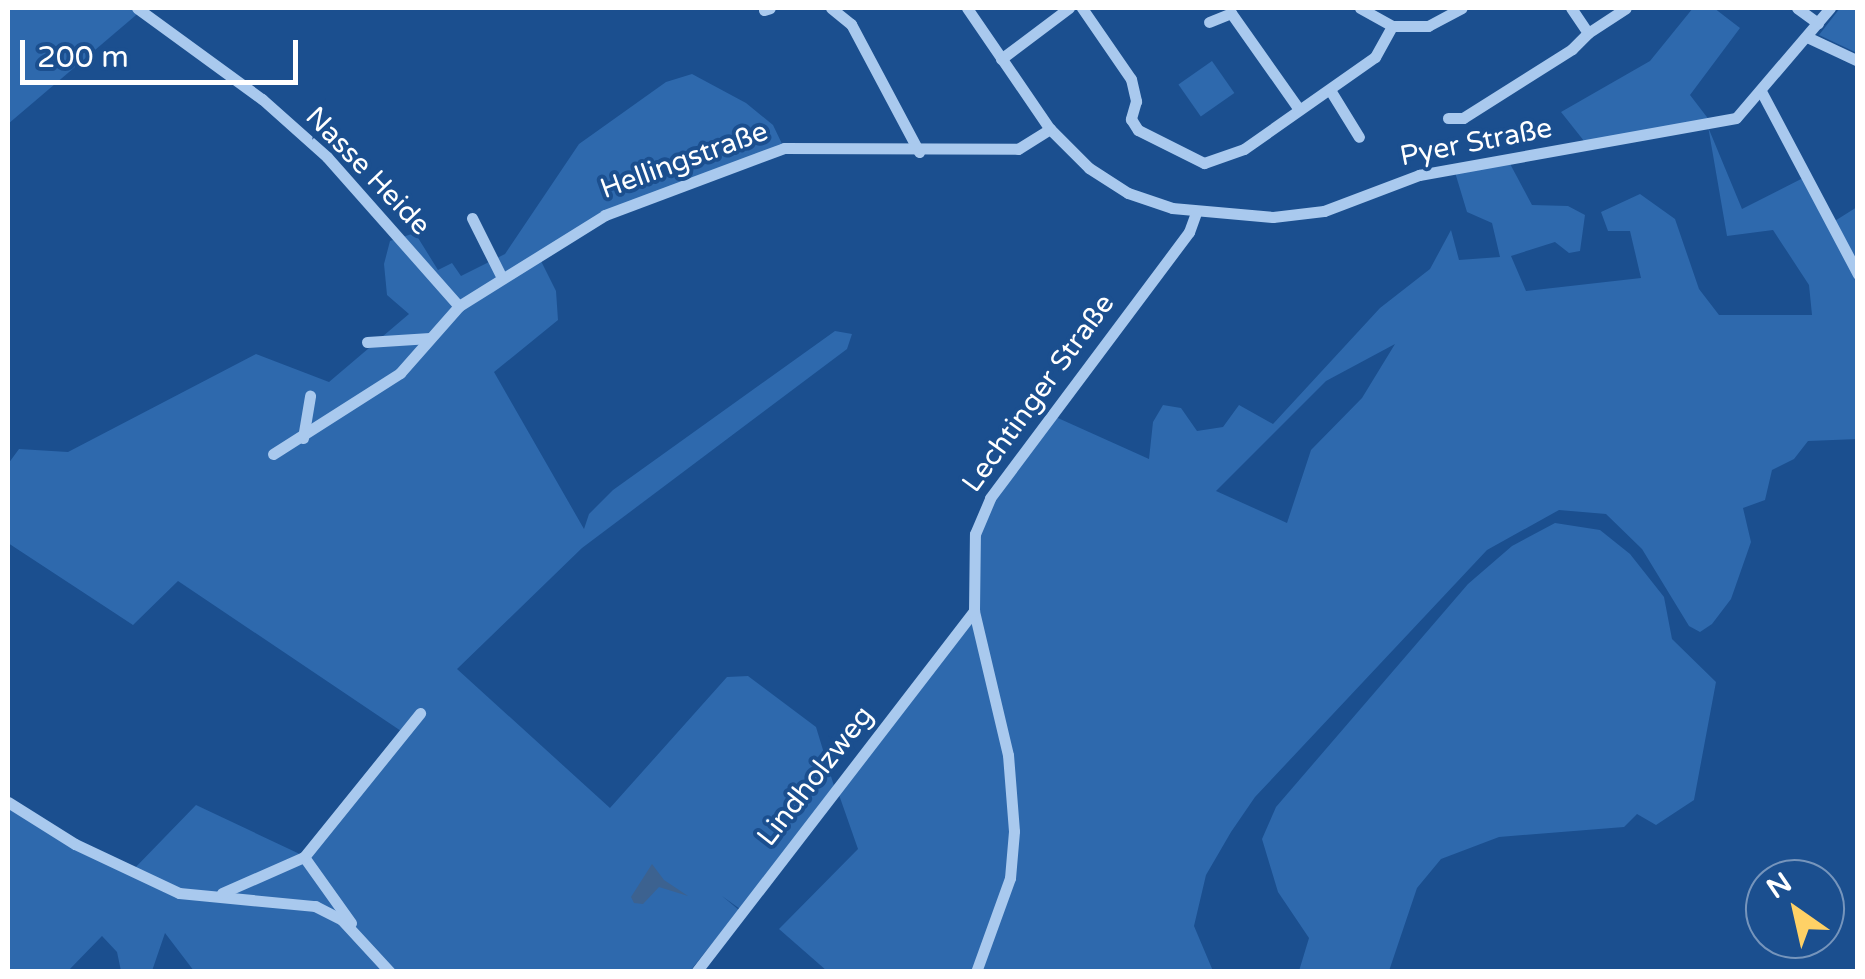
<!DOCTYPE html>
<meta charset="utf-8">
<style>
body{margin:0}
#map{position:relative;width:1865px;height:979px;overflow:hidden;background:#1b4f8f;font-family:"Varela Round",sans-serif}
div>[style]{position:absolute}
.green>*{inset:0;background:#2e69ad;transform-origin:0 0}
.water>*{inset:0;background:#3c6290}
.minor>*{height:11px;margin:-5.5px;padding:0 5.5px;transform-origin:5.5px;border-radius:5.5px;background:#a9c9ee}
span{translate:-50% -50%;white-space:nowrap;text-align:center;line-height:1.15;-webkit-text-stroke:8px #1b4f8f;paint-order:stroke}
.street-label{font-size:28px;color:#fff}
.frame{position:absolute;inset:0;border:10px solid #fff;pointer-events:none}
.north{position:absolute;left:1745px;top:859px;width:100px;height:100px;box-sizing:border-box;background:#1b4f8f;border:2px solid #7695bc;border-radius:50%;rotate:326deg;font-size:28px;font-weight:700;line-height:40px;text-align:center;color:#fff}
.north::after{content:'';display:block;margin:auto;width:35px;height:45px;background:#ffd166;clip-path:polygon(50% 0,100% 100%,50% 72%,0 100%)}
.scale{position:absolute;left:20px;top:40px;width:278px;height:45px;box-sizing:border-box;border:5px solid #fff;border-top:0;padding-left:12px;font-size:30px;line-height:35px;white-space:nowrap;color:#fff;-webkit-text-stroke:8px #1b4f8f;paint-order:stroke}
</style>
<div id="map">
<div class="green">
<div style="clip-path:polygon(8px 8px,141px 8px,142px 10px,8px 124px)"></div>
<div style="clip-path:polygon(evenodd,1693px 8px,1714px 8px,1740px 28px,1690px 95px,1713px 125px,1708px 127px,1742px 209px,1805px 177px,1830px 224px,1857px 207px,1858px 439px,1808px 441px,1794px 459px,1772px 470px,1765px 500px,1743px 508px,1751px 542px,1731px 599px,1712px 624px,1700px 632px,1689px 626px,1642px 549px,1606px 514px,1559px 510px,1487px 550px,1255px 797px,1231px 832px,1206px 875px,1194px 926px,1213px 971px,827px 971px,779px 929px,858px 849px,838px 792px,974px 611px,981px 514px,1049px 414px,1149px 459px,1153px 422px,1163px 405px,1181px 408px,1197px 431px,1223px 427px,1239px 405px,1273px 424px,1380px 308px,1430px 269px,1451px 230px,1459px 260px,1500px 257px,1492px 223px,1467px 212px,1454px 169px,1508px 160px,1532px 205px,1568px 206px,1585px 215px,1580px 251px,1569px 253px,1555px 242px,1511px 256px,1526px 291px,1641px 278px,1630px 231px,1608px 231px,1601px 212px,1640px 194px,1675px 219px,1699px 289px,1719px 315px,1812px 315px,1809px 285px,1773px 230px,1727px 236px,1708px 126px,1588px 146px,1561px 112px,1650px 61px,1693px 8px,1395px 344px,1362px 398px,1311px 450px,1287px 523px,1216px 491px,1326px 381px,1395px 344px)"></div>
<div style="clip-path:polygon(1840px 8px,1857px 8px,1857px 53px,1819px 35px)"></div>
<div style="left:1212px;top:61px;width:39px;height:41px;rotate:55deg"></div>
<div style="clip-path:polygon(692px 74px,746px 103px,773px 125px,784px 148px,605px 215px,539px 257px,556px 291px,558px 320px,494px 372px,584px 529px,589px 514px,613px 490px,835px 331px,852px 334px,847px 349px,582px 548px,457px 669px,610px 808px,727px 677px,748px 676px,816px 727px,834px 786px,740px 909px,722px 896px,739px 910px,690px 971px,194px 971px,165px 933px,152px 971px,121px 971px,117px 952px,102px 936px,68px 971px,8px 971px,8px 802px,131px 872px,196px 805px,304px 856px,404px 733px,178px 581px,133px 625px,8px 543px,8px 464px,19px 449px,68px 452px,256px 354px,329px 382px,409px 314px,387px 295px,384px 264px,390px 241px,415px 233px,438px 270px,452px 263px,461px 276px,505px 254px,579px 144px,666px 82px)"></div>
<div style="clip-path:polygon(1555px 523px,1600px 530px,1630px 554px,1664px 597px,1672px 639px,1716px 682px,1694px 800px,1656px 825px,1637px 814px,1624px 827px,1499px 837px,1441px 859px,1417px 888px,1389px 971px,1299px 971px,1309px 938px,1278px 892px,1262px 839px,1276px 807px,1468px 584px,1512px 546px)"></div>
</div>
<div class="water">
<div style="clip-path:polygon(652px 864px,664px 880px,688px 896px,659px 887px,643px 904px,634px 903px,631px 897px)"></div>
</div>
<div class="minor">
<div style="left:137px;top:8px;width:155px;rotate:36.1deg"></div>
<div style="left:262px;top:99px;width:87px;rotate:41.7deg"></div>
<div style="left:327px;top:157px;width:199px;rotate:48.5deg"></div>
<div style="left:831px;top:8px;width:26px;rotate:39deg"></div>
<div style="left:851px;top:24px;width:145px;rotate:62deg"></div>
<div style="left:967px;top:8px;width:147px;rotate:55.6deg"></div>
<div style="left:1050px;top:129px;width:55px;rotate:45deg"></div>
<div style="left:1089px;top:168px;width:46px;rotate:32.7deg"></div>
<div style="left:1128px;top:193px;width:46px;rotate:18.8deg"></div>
<div style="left:1172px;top:208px;width:101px;rotate:5.1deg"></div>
<div style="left:1273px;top:217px;width:51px;rotate:-6.7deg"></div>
<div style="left:1324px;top:211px;width:102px;rotate:-20.8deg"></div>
<div style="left:1419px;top:175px;width:322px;rotate:-10.2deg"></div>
<div style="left:1736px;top:118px;width:145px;rotate:-49.5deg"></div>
<div style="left:1082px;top:8px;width:86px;rotate:55.4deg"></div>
<div style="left:1131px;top:79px;width:23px;rotate:77deg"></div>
<div style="left:1136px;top:101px;width:19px;rotate:106deg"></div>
<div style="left:1131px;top:119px;width:13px;rotate:58deg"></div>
<div style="left:1138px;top:130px;width:74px;rotate:26.6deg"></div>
<div style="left:1204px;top:163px;width:42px;rotate:-19.3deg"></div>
<div style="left:1244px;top:149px;width:160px;rotate:-35.1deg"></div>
<div style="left:1375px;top:57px;width:35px;rotate:-61deg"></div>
<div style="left:1360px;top:8px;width:37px;rotate:29deg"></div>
<div style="left:1392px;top:26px;width:36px"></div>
<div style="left:1428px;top:26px;width:38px;rotate:-28deg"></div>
<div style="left:1797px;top:8px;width:26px;rotate:36deg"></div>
<div style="left:764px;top:10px;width:6px;rotate:-18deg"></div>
<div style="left:1209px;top:22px;width:24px;rotate:-22deg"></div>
<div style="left:1231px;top:13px;width:116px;rotate:54.8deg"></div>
<div style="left:1588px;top:33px;width:45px;rotate:-33.3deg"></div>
<div style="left:1807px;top:37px;width:56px;rotate:25.2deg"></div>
<div style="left:1001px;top:59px;width:85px;rotate:-36.9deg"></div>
<div style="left:1330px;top:90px;width:55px;rotate:58.3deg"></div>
<div style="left:1762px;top:93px;width:205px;rotate:62.1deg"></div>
<div style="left:1448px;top:118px;width:15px"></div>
<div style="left:1463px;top:118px;width:129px;rotate:-32.3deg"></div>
<div style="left:1572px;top:49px;width:23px;rotate:-45deg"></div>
<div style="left:1588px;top:33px;width:30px;rotate:-124deg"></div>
<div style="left:472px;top:218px;width:67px;rotate:63.4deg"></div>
<div style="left:367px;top:342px;width:63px;rotate:-3.6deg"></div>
<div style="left:303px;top:438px;width:43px;rotate:-80.5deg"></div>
<div style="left:273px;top:454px;width:151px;rotate:-32.5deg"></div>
<div style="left:400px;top:373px;width:89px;rotate:-48.6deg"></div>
<div style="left:459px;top:306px;width:172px;rotate:-31.9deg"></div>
<div style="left:605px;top:215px;width:191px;rotate:-20.5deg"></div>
<div style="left:784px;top:148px;width:234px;rotate:0.2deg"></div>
<div style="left:1018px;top:149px;width:38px;rotate:-32deg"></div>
<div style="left:8px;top:802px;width:79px;rotate:32.1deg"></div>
<div style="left:75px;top:844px;width:115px;rotate:25.2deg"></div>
<div style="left:179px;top:893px;width:137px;rotate:5.5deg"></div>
<div style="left:315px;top:906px;width:30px;rotate:27deg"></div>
<div style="left:342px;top:920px;width:71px;rotate:47.3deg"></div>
<div style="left:304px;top:857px;width:81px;rotate:54.5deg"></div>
<div style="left:222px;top:893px;width:90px;rotate:-23.7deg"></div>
<div style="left:304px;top:857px;width:185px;rotate:-51.1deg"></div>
<div style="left:696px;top:972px;width:456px;rotate:-52.4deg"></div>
<div style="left:976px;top:972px;width:100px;rotate:-70.1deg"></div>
<div style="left:1010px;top:878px;width:47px;rotate:-85.1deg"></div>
<div style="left:1014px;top:831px;width:76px;rotate:-94.5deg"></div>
<div style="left:1008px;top:755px;width:148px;rotate:-103.3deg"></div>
<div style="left:974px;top:611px;width:77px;rotate:-89.3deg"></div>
<div style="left:975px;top:534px;width:39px;rotate:-67deg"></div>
<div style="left:990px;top:498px;width:332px;rotate:-53.2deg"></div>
<div style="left:1189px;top:232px;width:20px;rotate:-70deg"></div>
</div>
<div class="street-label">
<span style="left:1476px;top:142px;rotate:-11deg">Pyer Straße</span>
<span style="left:684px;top:160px;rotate:-20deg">Hellingstraße</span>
<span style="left:368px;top:171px;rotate:46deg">Nasse Heide</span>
<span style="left:1038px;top:393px;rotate:-54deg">Lechtinger Straße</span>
<span style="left:815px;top:776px;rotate:-52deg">Lindholzweg</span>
</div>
<div class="frame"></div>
<div class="north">N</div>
<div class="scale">200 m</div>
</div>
